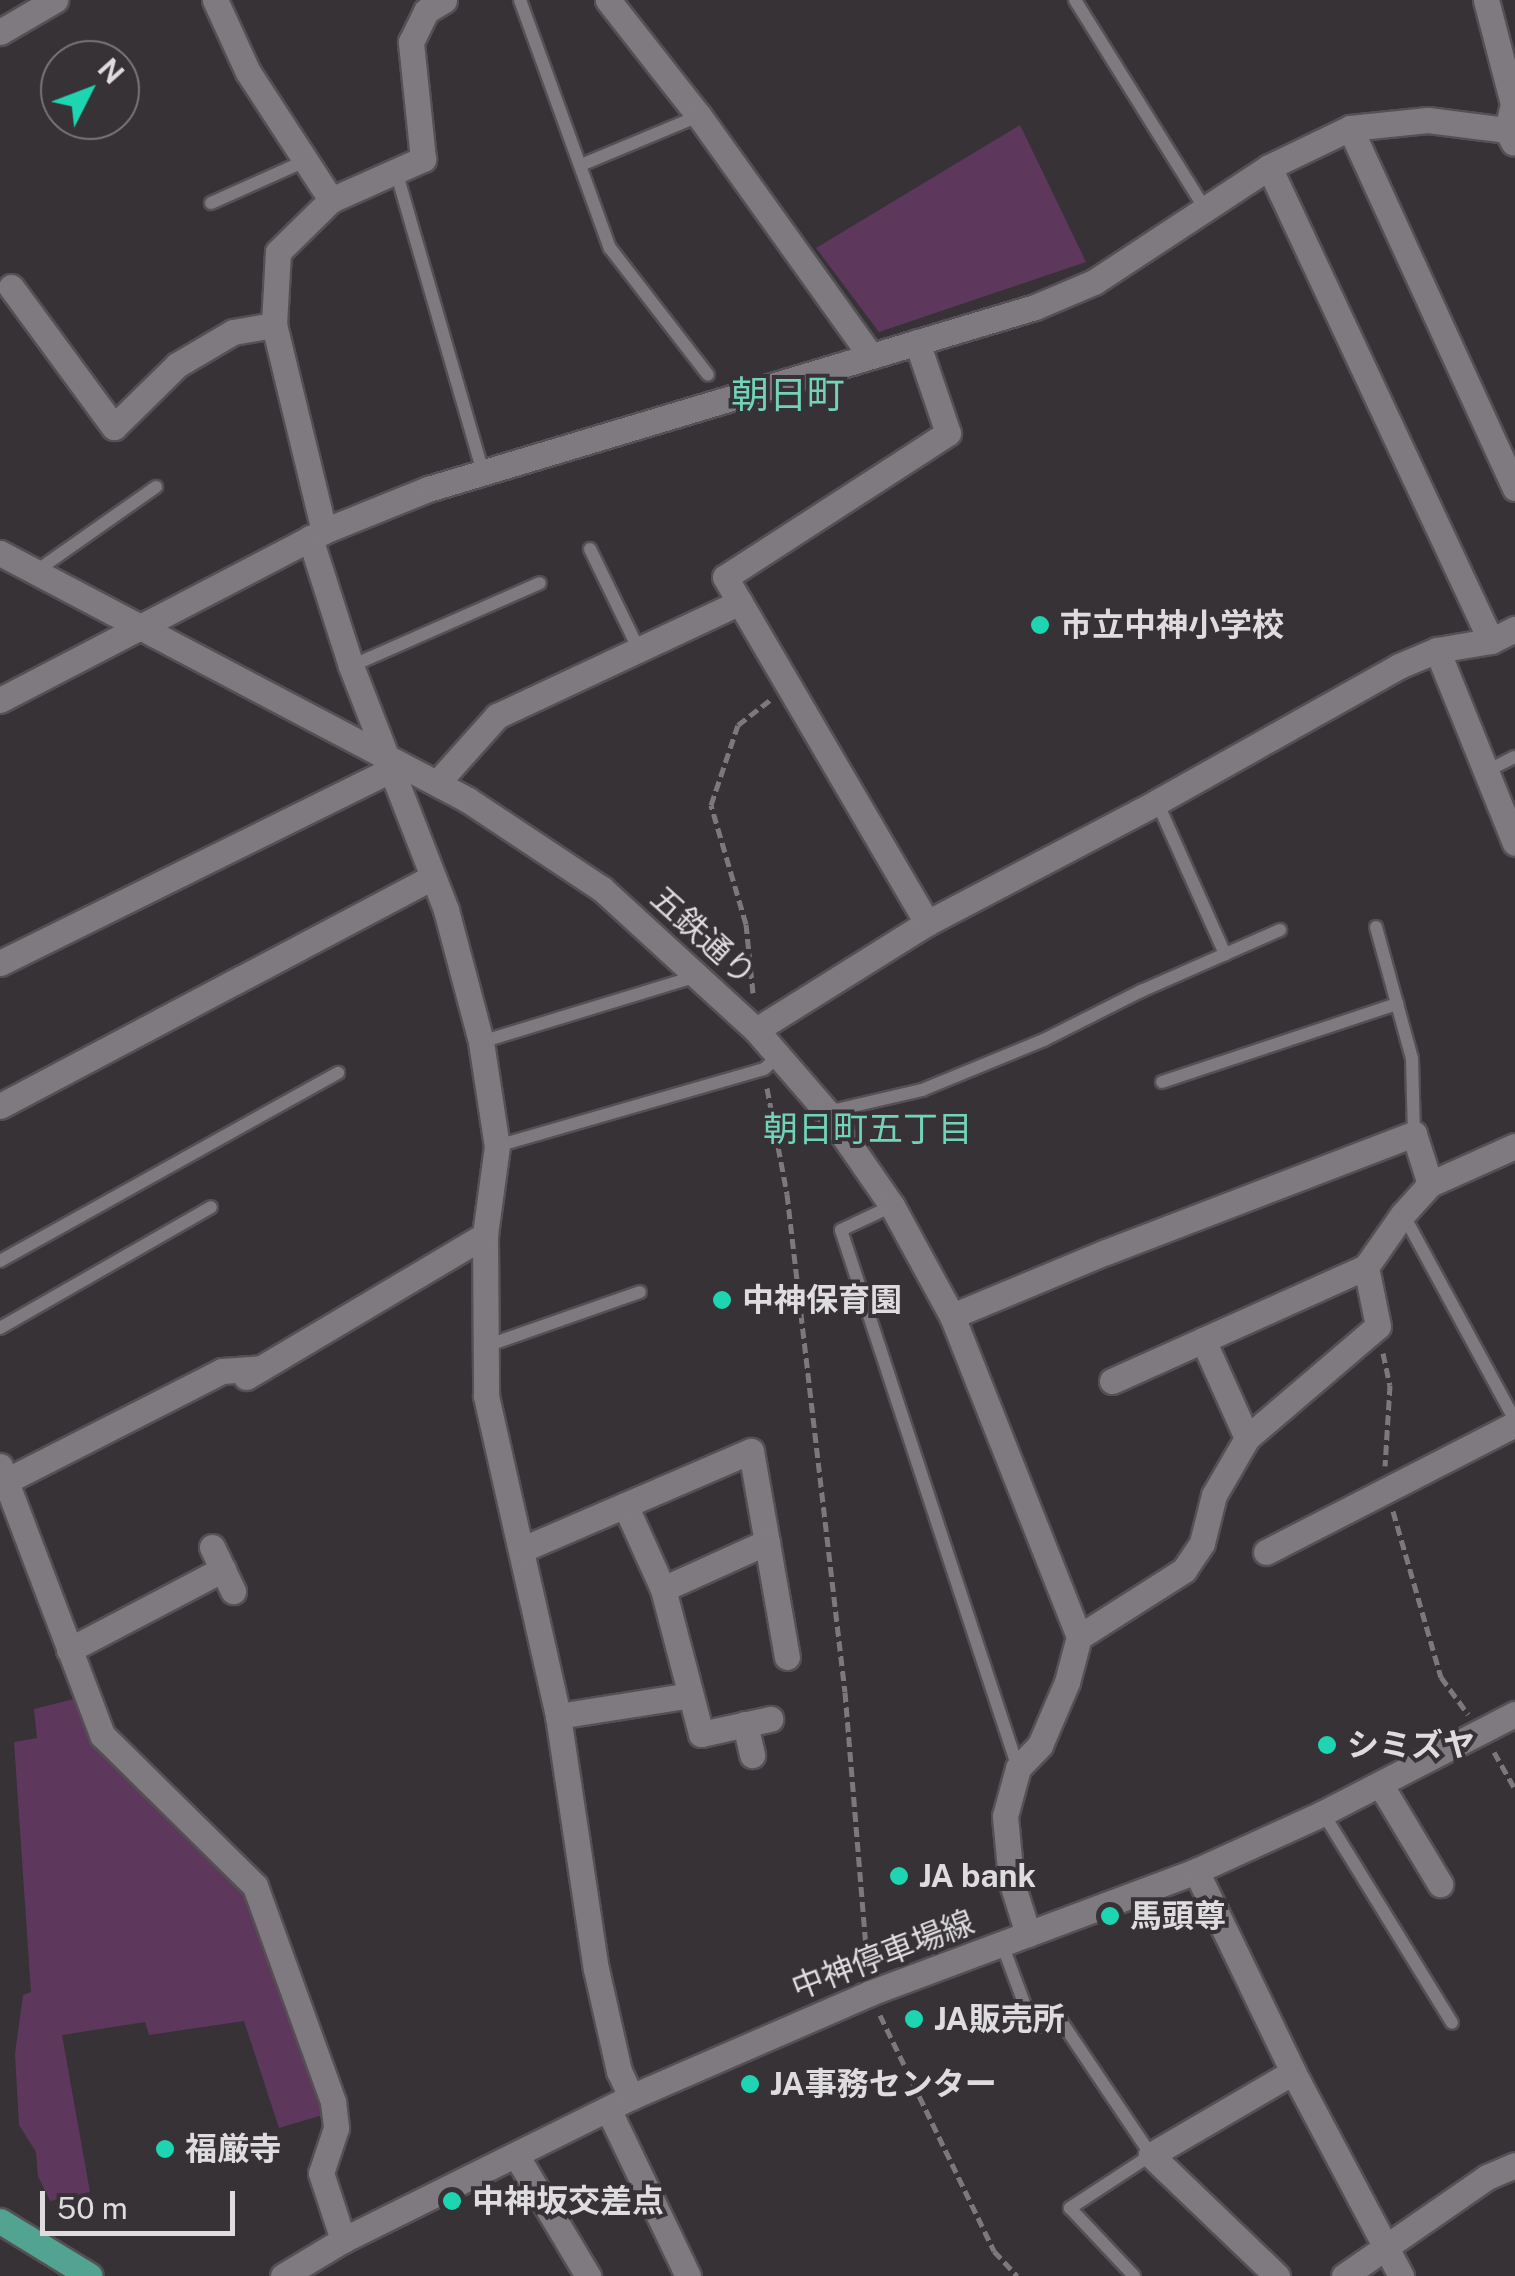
<!DOCTYPE html>
<meta charset="utf-8">
<style>
body{margin:0}
#map{position:relative;width:1515px;height:2276px;overflow:hidden;background:#363236;font-family:"Public Sans","Noto Sans JP",sans-serif}
div>[style]{position:absolute}
.green>*{inset:0;background:#5d385c}
.path>*{height:5px;margin-top:-2.5px;transform-origin:0;background:repeating-linear-gradient(90deg,#7c797c 0 10px,transparent 0 15px)}
.roads{filter:drop-shadow(2px 0 #545053) drop-shadow(-2px 0 #545053) drop-shadow(0 2px #545053) drop-shadow(0 -2px #545053)}
.service>*{height:12px;margin:-6px;padding:0 6px;transform-origin:6px;border-radius:6px;background:#7f7a7f}
.minor>*{height:25px;margin:-12.5px;padding:0 12.5px;transform-origin:12.5px;border-radius:12.5px;background:#7f7a7f}
.secondary>*{height:25px;margin:-12.5px;padding:0 12.5px;transform-origin:12.5px;border-radius:12.5px;background:#7f7a7f}
.primary>*{height:25px;margin:-12.5px;padding:0 12.5px;transform-origin:12.5px;border-radius:12.5px;background:#53a393}
.dots>*{width:28px;height:28px;translate:-50% -50%;box-sizing:border-box;border:5px solid #363236;border-radius:50%}
span{translate:-50% -50%;white-space:nowrap;text-align:center;line-height:1.15;-webkit-text-stroke:8px #363236;paint-order:stroke}
.poi-label{font-size:32px;color:#dedcde;font-weight:700}
.left{translate:0 -50%;text-align:left}
.street-label{font-size:32px;color:#dedcde}
.neighbourhood-label{font-size:35px;color:#72d3b9}
.quarter-label{font-size:38px;color:#72d3b9}
.north{position:absolute;left:40px;top:40px;width:100px;height:100px;box-sizing:border-box;background:#363236;border:2px solid #797679;border-radius:50%;rotate:48deg;font-size:28px;font-weight:700;line-height:40px;text-align:center;color:#dedcde}
.north::after{content:'';display:block;margin:auto;width:35px;height:45px;background:#1dd5b1;clip-path:polygon(50% 0,100% 100%,50% 72%,0 100%)}
.scale{position:absolute;left:40px;top:2191px;width:195px;height:45px;box-sizing:border-box;border:5px solid #dedcde;border-top:0;padding-left:12px;font-size:30px;line-height:35px;white-space:nowrap;color:#dedcde;-webkit-text-stroke:8px #363236;paint-order:stroke}
</style>
<div id="map">
<div class="green">
<div style="clip-path:polygon(1020px 125px,1086px 262px,879px 332px,816px 248px)"></div>
<div style="clip-path:polygon(78px 1698px,250px 1894px,319px 2090px,323px 2115px,279px 2128px,244px 2021px,149px 2035px,145px 2022px,62px 2035px,90px 2192px,50px 2201px,38px 2176px,36px 2152px,19px 2125px,15px 2054px,23px 1995px,31px 1992px,14px 1742px,37px 1738px,34px 1709px)"></div>
</div>
<div class="path">
<div style="left:753px;top:993px;width:69px;rotate:-95.8deg"></div>
<div style="left:746px;top:924px;width:124px;rotate:-106.4deg"></div>
<div style="left:711px;top:805px;width:84px;rotate:-71.4deg"></div>
<div style="left:738px;top:725px;width:41px;rotate:-38deg"></div>
<div style="left:767px;top:1088px;width:108px;rotate:79.3deg"></div>
<div style="left:787px;top:1194px;width:501px;rotate:83.36deg"></div>
<div style="left:845px;top:1692px;width:280px;rotate:85.3deg"></div>
<div style="left:1383px;top:1353px;width:33px;rotate:78deg"></div>
<div style="left:1390px;top:1385px;width:81px;rotate:93.5deg"></div>
<div style="left:1393px;top:1511px;width:173px;rotate:73.9deg"></div>
<div style="left:1441px;top:1677px;width:46px;rotate:53.9deg"></div>
<div style="left:1494px;top:1752px;width:43px;rotate:60.4deg"></div>
<div style="left:880px;top:2015px;width:262px;rotate:64.2deg"></div>
<div style="left:994px;top:2251px;width:34px;rotate:47deg"></div>
</div>
<div class="roads">
<div class="service">
<div style="left:520px;top:0;width:264px;rotate:70.1deg"></div>
<div style="left:610px;top:248px;width:160px;rotate:52.3deg"></div>
<div style="left:1075px;top:0;width:246px;rotate:58.1deg"></div>
<div style="left:581px;top:165px;width:128px;rotate:-22.6deg"></div>
<div style="left:396px;top:171px;width:314px;rotate:73.9deg"></div>
<div style="left:211px;top:203px;width:103px;rotate:-24.1deg"></div>
<div style="left:590px;top:549px;width:112px;rotate:64.1deg"></div>
<div style="left:35px;top:572px;width:148px;rotate:-35.1deg"></div>
<div style="left:351px;top:666px;width:206px;rotate:-23.7deg"></div>
<div style="left:1487px;top:771px;width:31px;rotate:-27deg"></div>
<div style="left:1157px;top:802px;width:167px;rotate:65.9deg"></div>
<div style="left:1376px;top:927px;width:137px;rotate:74.7deg"></div>
<div style="left:1412px;top:1059px;width:75px;rotate:88.5deg"></div>
<div style="left:481px;top:1042px;width:226px;rotate:-17deg"></div>
<div style="left:1162px;top:1082px;width:248px;rotate:-18.4deg"></div>
<div style="left:827px;top:1112px;width:98px;rotate:-13deg"></div>
<div style="left:922px;top:1090px;width:132px;rotate:-22.3deg"></div>
<div style="left:1044px;top:1040px;width:109px;rotate:-26.8deg"></div>
<div style="left:1141px;top:991px;width:152px;rotate:-23.7deg"></div>
<div style="left:497px;top:1146px;width:278px;rotate:-16.1deg"></div>
<div style="left:764px;top:1069px;width:20px;rotate:-41deg"></div>
<div style="left:892px;top:1206px;width:56px;rotate:154.8deg"></div>
<div style="left:841px;top:1230px;width:566px;rotate:71.79deg"></div>
<div style="left:1403px;top:1214px;width:234px;rotate:61.5deg"></div>
<div style="left:0;top:1261px;width:387px;rotate:-29.1deg"></div>
<div style="left:0;top:1328px;width:243px;rotate:-29.8deg"></div>
<div style="left:486px;top:1346px;width:163px;rotate:-19.3deg"></div>
<div style="left:1323px;top:1813px;width:246px;rotate:58.4deg"></div>
<div style="left:1002px;top:1944px;width:89px;rotate:69.5deg"></div>
<div style="left:1033px;top:2027px;width:29px;rotate:-12deg"></div>
<div style="left:1061px;top:2021px;width:161px;rotate:56.1deg"></div>
<div style="left:1151px;top:2155px;width:97px;rotate:146.8deg"></div>
<div style="left:1070px;top:2208px;width:93px;rotate:46.7deg"></div>
</div>
<div class="minor">
<div style="left:215px;top:0;width:79px;rotate:65.4deg"></div>
<div style="left:248px;top:72px;width:153px;rotate:57deg"></div>
<div style="left:608px;top:0;width:147px;rotate:51.9deg"></div>
<div style="left:699px;top:116px;width:294px;rotate:54.4deg"></div>
<div style="left:1486px;top:0;width:107px;rotate:75.4deg"></div>
<div style="left:1513px;top:104px;width:28px;rotate:103deg"></div>
<div style="left:1507px;top:131px;width:13px;rotate:61deg"></div>
<div style="left:0;top:32px;width:64px;rotate:-30.2deg"></div>
<div style="left:1350px;top:128px;width:396px;rotate:65.4deg"></div>
<div style="left:1269px;top:167px;width:523px;rotate:64.9deg"></div>
<div style="left:11px;top:287px;width:174px;rotate:53.7deg"></div>
<div style="left:114px;top:427px;width:88px;rotate:-44.5deg"></div>
<div style="left:177px;top:365px;width:65px;rotate:-30.5deg"></div>
<div style="left:233px;top:332px;width:42px;rotate:-9.7deg"></div>
<div style="left:917px;top:342px;width:96px;rotate:71.2deg"></div>
<div style="left:948px;top:433px;width:265px;rotate:147.1deg"></div>
<div style="left:725px;top:577px;width:401px;rotate:59.7deg"></div>
<div style="left:324px;top:531px;width:212px;rotate:-103.6deg"></div>
<div style="left:274px;top:325px;width:73px;rotate:-86.9deg"></div>
<div style="left:278px;top:252px;width:74px;rotate:-44.5deg"></div>
<div style="left:331px;top:200px;width:101px;rotate:-24deg"></div>
<div style="left:423px;top:159px;width:118px;rotate:-95.9deg"></div>
<div style="left:411px;top:42px;width:34px;rotate:-64deg"></div>
<div style="left:426px;top:11px;width:21px;rotate:-31deg"></div>
<div style="left:310px;top:538px;width:134px;rotate:72.2deg"></div>
<div style="left:351px;top:666px;width:262px;rotate:68.7deg"></div>
<div style="left:446px;top:910px;width:137px;rotate:75.1deg"></div>
<div style="left:481px;top:1042px;width:105px;rotate:81.3deg"></div>
<div style="left:497px;top:1146px;width:90px;rotate:97.7deg"></div>
<div style="left:485px;top:1235px;width:161px;rotate:89.6deg"></div>
<div style="left:486px;top:1396px;width:328px;rotate:77.3deg"></div>
<div style="left:558px;top:1716px;width:256px;rotate:81.5deg"></div>
<div style="left:596px;top:1969px;width:105px;rotate:77.3deg"></div>
<div style="left:619px;top:2071px;width:29px;rotate:65deg"></div>
<div style="left:0;top:553px;width:529px;rotate:27.82deg"></div>
<div style="left:468px;top:800px;width:161px;rotate:33.6deg"></div>
<div style="left:602px;top:889px;width:209px;rotate:42.5deg"></div>
<div style="left:756px;top:1030px;width:108px;rotate:49.1deg"></div>
<div style="left:827px;top:1112px;width:114px;rotate:55.3deg"></div>
<div style="left:892px;top:1206px;width:125px;rotate:61.4deg"></div>
<div style="left:952px;top:1316px;width:345px;rotate:68.4deg"></div>
<div style="left:1437px;top:650px;width:208px;rotate:68deg"></div>
<div style="left:0;top:700px;width:365px;rotate:-27.5deg"></div>
<div style="left:324px;top:531px;width:112px;rotate:-22deg"></div>
<div style="left:428px;top:489px;width:634px;rotate:-16.69deg"></div>
<div style="left:1035px;top:307px;width:64px;rotate:-23deg"></div>
<div style="left:1094px;top:282px;width:209px;rotate:-33.3deg"></div>
<div style="left:1269px;top:167px;width:90px;rotate:-25.7deg"></div>
<div style="left:1350px;top:128px;width:78px;rotate:-5.9deg"></div>
<div style="left:1428px;top:120px;width:88px;rotate:7.2deg"></div>
<div style="left:437px;top:783px;width:90px;rotate:-48.2deg"></div>
<div style="left:497px;top:716px;width:268px;rotate:-25.1deg"></div>
<div style="left:0;top:963px;width:437px;rotate:-26.3deg"></div>
<div style="left:756px;top:1030px;width:202px;rotate:-32deg"></div>
<div style="left:927px;top:923px;width:260px;rotate:-27.7deg"></div>
<div style="left:1157px;top:802px;width:278px;rotate:-29.3deg"></div>
<div style="left:1399px;top:666px;width:41px;rotate:-22.8deg"></div>
<div style="left:1437px;top:650px;width:55px;rotate:-9.5deg"></div>
<div style="left:1491px;top:641px;width:27px;rotate:-27deg"></div>
<div style="left:0;top:1106px;width:489px;rotate:-27.9deg"></div>
<div style="left:952px;top:1316px;width:167px;rotate:-22.6deg"></div>
<div style="left:1106px;top:1252px;width:330px;rotate:-21deg"></div>
<div style="left:1414px;top:1134px;width:52px;rotate:72.3deg"></div>
<div style="left:1203px;top:1340px;width:107px;rotate:65.8deg"></div>
<div style="left:246px;top:1377px;width:278px;rotate:-30.7deg"></div>
<div style="left:1112px;top:1381px;width:278px;rotate:-24.2deg"></div>
<div style="left:0;top:1466px;width:288px;rotate:69.2deg"></div>
<div style="left:102px;top:1735px;width:215px;rotate:44.6deg"></div>
<div style="left:255px;top:1886px;width:230px;rotate:70.1deg"></div>
<div style="left:333px;top:2102px;width:26px;rotate:83deg"></div>
<div style="left:336px;top:2128px;width:47px;rotate:108.4deg"></div>
<div style="left:321px;top:2173px;width:71px;rotate:71.8deg"></div>
<div style="left:6px;top:1481px;width:242px;rotate:-27deg"></div>
<div style="left:222px;top:1371px;width:39px;rotate:-4deg"></div>
<div style="left:625px;top:1505px;width:92px;rotate:65.7deg"></div>
<div style="left:663px;top:1589px;width:150px;rotate:75.3deg"></div>
<div style="left:701px;top:1734px;width:71px;rotate:-12.3deg"></div>
<div style="left:212px;top:1547px;width:49px;rotate:64.5deg"></div>
<div style="left:523px;top:1549px;width:248px;rotate:-23.3deg"></div>
<div style="left:751px;top:1451px;width:209px;rotate:80.1deg"></div>
<div style="left:1266px;top:1552px;width:280px;rotate:-27.2deg"></div>
<div style="left:663px;top:1589px;width:114px;rotate:-24.3deg"></div>
<div style="left:69px;top:1650px;width:174px;rotate:-27.7deg"></div>
<div style="left:558px;top:1716px;width:134px;rotate:-9deg"></div>
<div style="left:745px;top:1724px;width:32px;rotate:77deg"></div>
<div style="left:1380px;top:1784px;width:117px;rotate:59deg"></div>
<div style="left:1196px;top:1871px;width:223px;rotate:64.2deg"></div>
<div style="left:1293px;top:2072px;width:231px;rotate:62.1deg"></div>
<div style="left:1028px;top:1934px;width:57px;rotate:-107.5deg"></div>
<div style="left:1011px;top:1880px;width:64px;rotate:-95.4deg"></div>
<div style="left:1005px;top:1816px;width:50px;rotate:-74.8deg"></div>
<div style="left:1018px;top:1768px;width:32px;rotate:-46deg"></div>
<div style="left:1040px;top:1745px;width:69px;rotate:-66.8deg"></div>
<div style="left:1067px;top:1682px;width:47px;rotate:-75.1deg"></div>
<div style="left:1079px;top:1637px;width:125px;rotate:-32.5deg"></div>
<div style="left:1184px;top:1570px;width:32px;rotate:-56deg"></div>
<div style="left:1202px;top:1543px;width:49px;rotate:-76deg"></div>
<div style="left:1214px;top:1495px;width:66px;rotate:-59.9deg"></div>
<div style="left:1247px;top:1438px;width:172px;rotate:-40.5deg"></div>
<div style="left:1378px;top:1326px;width:60px;rotate:-101.5deg"></div>
<div style="left:1366px;top:1267px;width:65px;rotate:-55.1deg"></div>
<div style="left:1403px;top:1214px;width:40px;rotate:-48deg"></div>
<div style="left:1430px;top:1184px;width:93px;rotate:-24.1deg"></div>
<div style="left:608px;top:2109px;width:185px;rotate:64.4deg"></div>
<div style="left:516px;top:2155px;width:141px;rotate:59.2deg"></div>
<div style="left:1277px;top:2276px;width:175px;rotate:-136.2deg"></div>
<div style="left:1151px;top:2155px;width:164px;rotate:-30.3deg"></div>
<div style="left:1344px;top:2276px;width:174px;rotate:-34.7deg"></div>
<div style="left:1487px;top:2177px;width:30px;rotate:-23deg"></div>
</div>
<div class="secondary">
<div style="left:283px;top:2276px;width:70px;rotate:-31deg"></div>
<div style="left:343px;top:2240px;width:322px;rotate:-26.4deg"></div>
<div style="left:631px;top:2097px;width:261px;rotate:-23.5deg"></div>
<div style="left:870px;top:1993px;width:348px;rotate:-20.5deg"></div>
<div style="left:1196px;top:1871px;width:140px;rotate:-24.5deg"></div>
<div style="left:1323px;top:1813px;width:216px;rotate:-27.3deg"></div>
</div>
<div class="primary">
<div style="left:0;top:2221px;width:105px;rotate:31.4deg"></div>
</div>
</div>
<div class="dots">
<div style="left:1040px;top:625px;background:#1dd5b1"></div>
<div style="left:722px;top:1300px;background:#1dd5b1"></div>
<div style="left:1327px;top:1745px;background:#1dd5b1"></div>
<div style="left:899px;top:1876px;background:#1dd5b1"></div>
<div style="left:1110px;top:1916px;background:#1dd5b1"></div>
<div style="left:914px;top:2019px;background:#1dd5b1"></div>
<div style="left:750px;top:2084px;background:#1dd5b1"></div>
<div style="left:165px;top:2149px;background:#1dd5b1"></div>
<div style="left:452px;top:2201px;background:#1dd5b1"></div>
</div>
<div class="poi-label">
<span class="left" style="left:1060px;top:625px">市立中神小学校</span>
<span class="left" style="left:742px;top:1300px">中神保育園</span>
<span class="left" style="left:1347px;top:1745px">シミズヤ</span>
<span class="left" style="left:919px;top:1876px">JA bank</span>
<span class="left" style="left:1130px;top:1916px">馬頭尊</span>
<span class="left" style="left:934px;top:2019px">JA販売所</span>
<span class="left" style="left:770px;top:2084px">JA事務センター</span>
<span class="left" style="left:185px;top:2149px">福厳寺</span>
<span class="left" style="left:472px;top:2201px">中神坂交差点</span>
</div>
<div class="street-label">
<span style="left:703px;top:936px;rotate:42deg">五鉄通り</span>
<span style="left:883px;top:1955px;rotate:-21deg">中神停車場線</span>
</div>
<div class="neighbourhood-label">
<span style="left:868px;top:1129px">朝日町五丁目</span>
</div>
<div class="quarter-label">
<span style="left:788px;top:395px">朝日町</span>
</div>
<div class="north">N</div>
<div class="scale">50 m</div>
</div>
